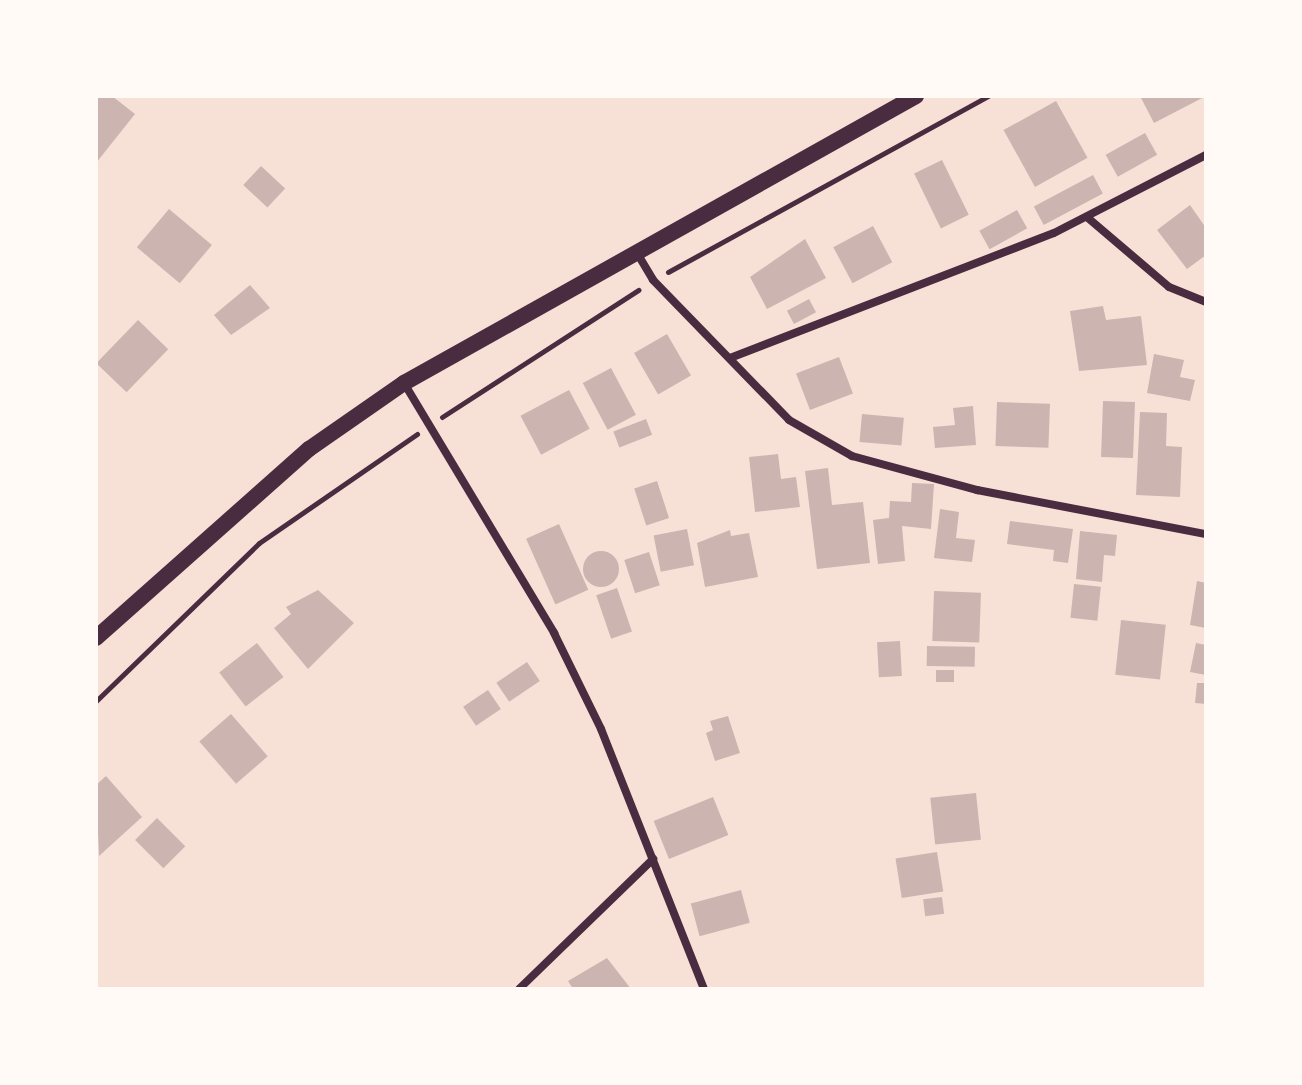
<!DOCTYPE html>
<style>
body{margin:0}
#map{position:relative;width:1302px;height:1085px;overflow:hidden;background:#f7e1d7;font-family:Roboto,sans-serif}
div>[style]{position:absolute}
.building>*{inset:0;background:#ccb4b1;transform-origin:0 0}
.round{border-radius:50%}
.path>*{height:5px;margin:-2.5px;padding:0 2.5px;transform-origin:2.5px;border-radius:2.5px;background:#4a2c40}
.minor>*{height:8px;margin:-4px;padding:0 4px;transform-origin:4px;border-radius:4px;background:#4a2c40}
.secondary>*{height:16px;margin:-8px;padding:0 8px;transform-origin:8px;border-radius:8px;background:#4a2c40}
span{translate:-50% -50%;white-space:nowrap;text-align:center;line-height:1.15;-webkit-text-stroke:8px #fffaf5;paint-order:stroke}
.frame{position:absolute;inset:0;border:98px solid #fffaf5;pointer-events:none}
</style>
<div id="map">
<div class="building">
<div style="clip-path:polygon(96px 96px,112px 96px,135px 114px,96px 163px)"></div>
<div style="clip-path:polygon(1140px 96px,1206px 96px,1154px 123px)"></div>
<div style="left:1056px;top:101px;width:65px;height:60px;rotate:61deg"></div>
<div style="left:1145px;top:133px;width:25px;height:45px;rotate:61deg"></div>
<div style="left:942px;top:160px;width:61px;height:31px;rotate:64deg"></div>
<div style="left:261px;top:166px;width:33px;height:26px;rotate:43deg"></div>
<div style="left:1093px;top:175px;width:21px;height:67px;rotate:62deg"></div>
<div style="clip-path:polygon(1190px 205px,1206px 228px,1206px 255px,1187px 269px,1157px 230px)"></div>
<div style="left:169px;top:209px;width:56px;height:50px;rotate:40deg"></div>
<div style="left:1017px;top:210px;width:21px;height:43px;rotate:61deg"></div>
<div style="left:873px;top:226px;width:41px;height:45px;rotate:62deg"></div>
<div style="clip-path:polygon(805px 239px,826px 278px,767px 309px,750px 277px)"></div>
<div style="clip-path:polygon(250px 285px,270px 308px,231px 335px,214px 315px)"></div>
<div style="left:809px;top:299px;width:15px;height:25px;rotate:62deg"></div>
<div style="clip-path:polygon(1103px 306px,1106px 320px,1141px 316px,1147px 365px,1079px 371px,1070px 311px)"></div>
<div style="left:138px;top:320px;width:42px;height:60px;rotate:44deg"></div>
<div style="left:667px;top:334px;width:48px;height:38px;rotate:60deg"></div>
<div style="clip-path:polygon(1154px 354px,1184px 360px,1180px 377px,1195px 380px,1190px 401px,1147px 393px)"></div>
<div style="left:839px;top:357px;width:39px;height:46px;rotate:69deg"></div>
<div style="left:611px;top:368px;width:53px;height:32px;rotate:62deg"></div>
<div style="left:569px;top:390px;width:44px;height:55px;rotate:62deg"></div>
<div style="left:1103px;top:401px;width:32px;height:56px;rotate:2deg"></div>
<div style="left:997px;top:402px;width:53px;height:44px;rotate:2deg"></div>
<div style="clip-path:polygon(973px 406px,976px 445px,935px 448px,933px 427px,955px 425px,953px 408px)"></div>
<div style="clip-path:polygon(1140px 412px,1167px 413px,1166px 446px,1182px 447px,1180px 497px,1136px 495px)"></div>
<div style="left:862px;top:414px;width:42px;height:28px;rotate:5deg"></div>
<div style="left:646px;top:419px;width:17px;height:35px;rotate:69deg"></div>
<div style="clip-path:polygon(778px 454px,781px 479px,796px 477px,800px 507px,755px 512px,749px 457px)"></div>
<div style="clip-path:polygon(828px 468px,832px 505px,863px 502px,870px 563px,817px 569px,805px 471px)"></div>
<div style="left:657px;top:481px;width:39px;height:24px;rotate:72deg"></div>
<div style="clip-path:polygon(912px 483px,934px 484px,931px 529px,902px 526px,905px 561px,878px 564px,873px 520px,889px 518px,890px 501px,911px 502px)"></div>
<div style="clip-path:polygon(940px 509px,959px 512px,956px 538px,975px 540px,972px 562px,934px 558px)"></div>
<div style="clip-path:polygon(1010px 521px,1073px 529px,1068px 563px,1053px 561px,1054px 550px,1007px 544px)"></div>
<div style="left:559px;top:524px;width:72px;height:36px;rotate:66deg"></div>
<div style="left:687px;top:529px;width:37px;height:34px;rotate:79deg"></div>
<div style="clip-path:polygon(730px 530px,731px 536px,749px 533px,758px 577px,705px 587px,697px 543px)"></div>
<div style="clip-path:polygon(1080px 531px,1117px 535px,1115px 556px,1104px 555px,1102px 582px,1076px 579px)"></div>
<div class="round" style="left:583px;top:551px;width:36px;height:36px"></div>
<div style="left:649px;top:552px;width:35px;height:26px;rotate:72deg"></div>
<div style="clip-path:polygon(1197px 581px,1206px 583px,1206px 628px,1190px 625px)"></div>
<div style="left:1074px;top:584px;width:27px;height:34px;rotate:6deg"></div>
<div style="left:617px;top:588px;width:46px;height:22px;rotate:71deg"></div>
<div style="clip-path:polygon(318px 590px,354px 623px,308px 669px,274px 628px,291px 614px,286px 607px)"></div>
<div style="left:934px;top:591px;width:47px;height:50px;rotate:2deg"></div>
<div style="left:1121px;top:620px;width:45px;height:55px;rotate:6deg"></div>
<div style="left:900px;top:641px;width:35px;height:23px;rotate:87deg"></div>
<div style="left:257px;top:643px;width:43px;height:48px;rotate:52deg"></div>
<div style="clip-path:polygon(1196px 643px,1206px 645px,1206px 675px,1190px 672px)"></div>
<div style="left:927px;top:646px;width:48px;height:20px;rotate:1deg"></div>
<div style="left:527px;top:662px;width:23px;height:37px;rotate:56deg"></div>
<div style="left:936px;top:670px;width:18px;height:12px"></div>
<div style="clip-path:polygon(1197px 683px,1206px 683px,1206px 704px,1195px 703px)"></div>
<div style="left:488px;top:690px;width:23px;height:30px;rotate:56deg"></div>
<div style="left:231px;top:714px;width:56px;height:42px;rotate:49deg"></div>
<div style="clip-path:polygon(728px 716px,740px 753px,715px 761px,706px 733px,713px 730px,710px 721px)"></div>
<div style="clip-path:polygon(106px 776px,142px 817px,99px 856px,96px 785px)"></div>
<div style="left:976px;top:793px;width:47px;height:46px;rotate:84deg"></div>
<div style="left:713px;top:797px;width:41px;height:64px;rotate:68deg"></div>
<div style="left:157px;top:818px;width:40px;height:31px;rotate:45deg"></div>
<div style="left:937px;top:852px;width:40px;height:42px;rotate:81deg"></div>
<div style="left:741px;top:890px;width:34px;height:52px;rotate:75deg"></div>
<div style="left:942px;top:897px;width:17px;height:19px;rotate:83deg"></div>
<div style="clip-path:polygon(607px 958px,631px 989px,573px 989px,568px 981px)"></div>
</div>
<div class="path">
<div style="left:668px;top:272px;width:365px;rotate:-28.8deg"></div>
<div style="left:442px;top:417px;width:234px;rotate:-32.9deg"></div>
<div style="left:96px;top:701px;width:227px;rotate:-44.1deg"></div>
<div style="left:259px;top:543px;width:192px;rotate:-34.6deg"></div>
</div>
<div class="minor">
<div style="left:1088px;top:218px;width:106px;rotate:40.4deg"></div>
<div style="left:1169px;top:287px;width:40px;rotate:22deg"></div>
<div style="left:637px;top:253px;width:31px;rotate:59deg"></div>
<div style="left:653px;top:280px;width:195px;rotate:45.8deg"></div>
<div style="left:789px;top:420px;width:73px;rotate:29.7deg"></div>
<div style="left:852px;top:456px;width:130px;rotate:15.2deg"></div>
<div style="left:977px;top:490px;width:233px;rotate:10.9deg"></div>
<div style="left:730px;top:358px;width:347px;rotate:-21.1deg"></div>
<div style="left:1054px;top:233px;width:171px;rotate:-27.2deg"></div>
<div style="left:404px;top:383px;width:292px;rotate:59deg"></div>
<div style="left:554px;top:633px;width:107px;rotate:63.9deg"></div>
<div style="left:601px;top:729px;width:280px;rotate:68.4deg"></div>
<div style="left:519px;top:989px;width:187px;rotate:-44.1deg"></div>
</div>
<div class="secondary">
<div style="left:96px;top:638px;width:285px;rotate:-41.6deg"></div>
<div style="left:309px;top:449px;width:116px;rotate:-34.8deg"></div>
<div style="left:404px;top:383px;width:587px;rotate:-29.27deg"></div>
</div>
<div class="frame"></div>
</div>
